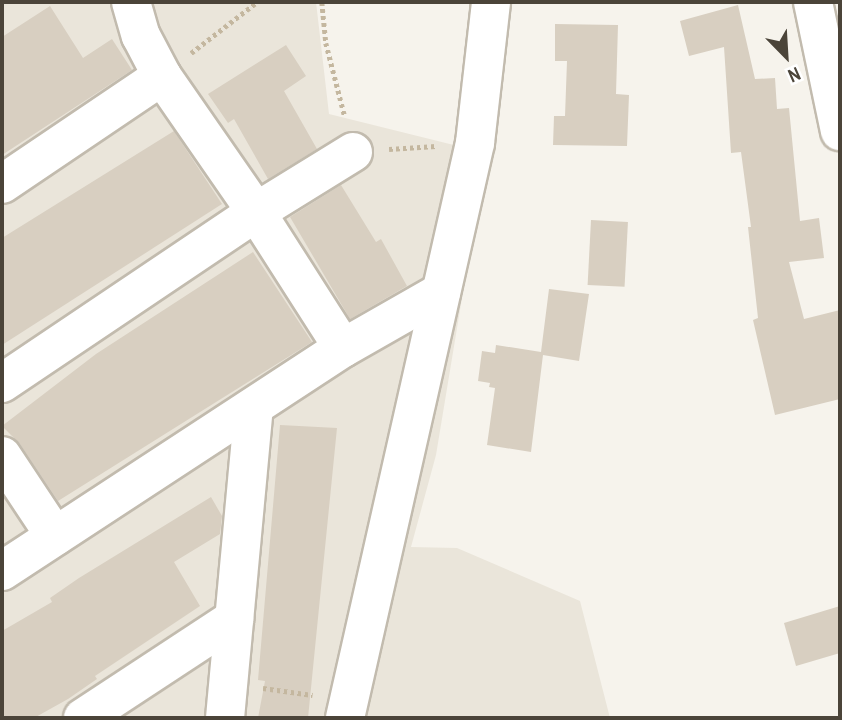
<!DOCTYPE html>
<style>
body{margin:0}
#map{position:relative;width:842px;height:720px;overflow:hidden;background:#f6f3ec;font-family:"Archivo Narrow",sans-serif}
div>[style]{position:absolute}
.residential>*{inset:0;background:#eae5da}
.building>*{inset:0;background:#d8cfc1;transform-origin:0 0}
.path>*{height:4.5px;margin-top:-2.25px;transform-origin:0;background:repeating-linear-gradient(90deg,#c4b79f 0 3.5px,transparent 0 7px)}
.roads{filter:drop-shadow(2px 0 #c2bbae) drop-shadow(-2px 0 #c2bbae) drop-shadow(0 2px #c2bbae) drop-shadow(0 -2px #c2bbae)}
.minor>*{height:38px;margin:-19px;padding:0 19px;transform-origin:19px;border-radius:19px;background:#fff}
span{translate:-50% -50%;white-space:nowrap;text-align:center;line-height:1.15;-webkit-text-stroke:7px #fff;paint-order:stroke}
.frame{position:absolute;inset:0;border:4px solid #4b4439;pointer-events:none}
.north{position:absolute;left:751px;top:21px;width:70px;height:70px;-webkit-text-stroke:5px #fff;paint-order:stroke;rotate:156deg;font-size:19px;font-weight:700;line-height:28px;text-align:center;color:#4b4439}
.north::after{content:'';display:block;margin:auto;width:24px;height:32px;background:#4b4439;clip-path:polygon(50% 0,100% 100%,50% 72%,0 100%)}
</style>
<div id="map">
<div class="residential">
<div style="clip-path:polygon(2px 2px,316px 2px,329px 114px,486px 153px,436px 455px,411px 547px,457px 548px,580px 601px,610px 718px,2px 718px)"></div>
</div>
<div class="building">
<div style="clip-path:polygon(738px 5px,755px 79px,775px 78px,777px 109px,789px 108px,800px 221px,819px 218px,824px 258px,789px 262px,804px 319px,840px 310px,840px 399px,775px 415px,753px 320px,758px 318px,748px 227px,751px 227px,741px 152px,731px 153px,724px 47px,689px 56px,680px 21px)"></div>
<div style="clip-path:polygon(50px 6px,83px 58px,112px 39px,132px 70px,2px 155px,2px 37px)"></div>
<div style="clip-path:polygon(555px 24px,618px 25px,616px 94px,629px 95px,627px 146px,553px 145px,554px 116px,565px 116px,567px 61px,555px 61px)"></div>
<div style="clip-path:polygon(286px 45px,306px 76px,284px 91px,317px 149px,268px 179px,234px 119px,228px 123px,208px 94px)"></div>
<div style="clip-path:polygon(174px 131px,222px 204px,2px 345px,2px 238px)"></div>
<div style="clip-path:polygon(341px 185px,376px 242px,381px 239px,407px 286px,350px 319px,290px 217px)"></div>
<div style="left:591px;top:220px;width:37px;height:65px;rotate:3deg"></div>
<div style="clip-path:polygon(253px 252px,312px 342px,58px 501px,20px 444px,2px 426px,96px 354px)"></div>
<div style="clip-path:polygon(549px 289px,589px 294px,579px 361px,543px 355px,531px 452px,487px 445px,495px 388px,489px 387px,490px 383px,478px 381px,482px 351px,495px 353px,496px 345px,541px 352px)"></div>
<div style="clip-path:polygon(280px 425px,337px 428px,308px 718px,258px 718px,265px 681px,258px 680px)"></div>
<div style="clip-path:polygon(211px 497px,222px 516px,220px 534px,174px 562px,200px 606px,95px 676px,97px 679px,68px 699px,34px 718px,2px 718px,2px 631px,52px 602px,50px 598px,79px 578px)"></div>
<div style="clip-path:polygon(840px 606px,840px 653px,796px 666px,784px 623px)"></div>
</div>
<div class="path">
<div style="left:322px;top:2px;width:41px;rotate:84.4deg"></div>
<div style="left:326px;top:43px;width:76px;rotate:75.6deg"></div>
<div style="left:191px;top:53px;width:83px;rotate:-37.7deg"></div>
<div style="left:389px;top:149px;width:47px;rotate:-3.7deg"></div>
<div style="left:263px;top:688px;width:50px;rotate:8deg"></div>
</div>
<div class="roads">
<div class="minor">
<div style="left:131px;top:2px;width:35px;rotate:74deg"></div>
<div style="left:141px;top:36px;width:45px;rotate:62.3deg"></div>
<div style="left:162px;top:76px;width:165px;rotate:55.3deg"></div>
<div style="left:256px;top:212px;width:161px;rotate:57.4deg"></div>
<div style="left:813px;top:2px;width:132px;rotate:78.2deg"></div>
<div style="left:2px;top:184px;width:193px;rotate:-34deg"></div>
<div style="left:2px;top:383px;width:306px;rotate:-33.9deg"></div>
<div style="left:256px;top:212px;width:114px;rotate:-31.7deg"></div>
<div style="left:2px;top:456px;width:96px;rotate:56.5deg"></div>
<div style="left:2px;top:571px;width:407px;rotate:-33.2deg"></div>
<div style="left:343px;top:348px;width:113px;rotate:-29.7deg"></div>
<div style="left:83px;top:718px;width:181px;rotate:-33.3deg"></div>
<div style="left:225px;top:718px;width:311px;rotate:-84.7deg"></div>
<div style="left:345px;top:718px;width:590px;rotate:-77.26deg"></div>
<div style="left:475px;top:143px;width:142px;rotate:-83.5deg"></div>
</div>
</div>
<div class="frame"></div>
<div class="north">N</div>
</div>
